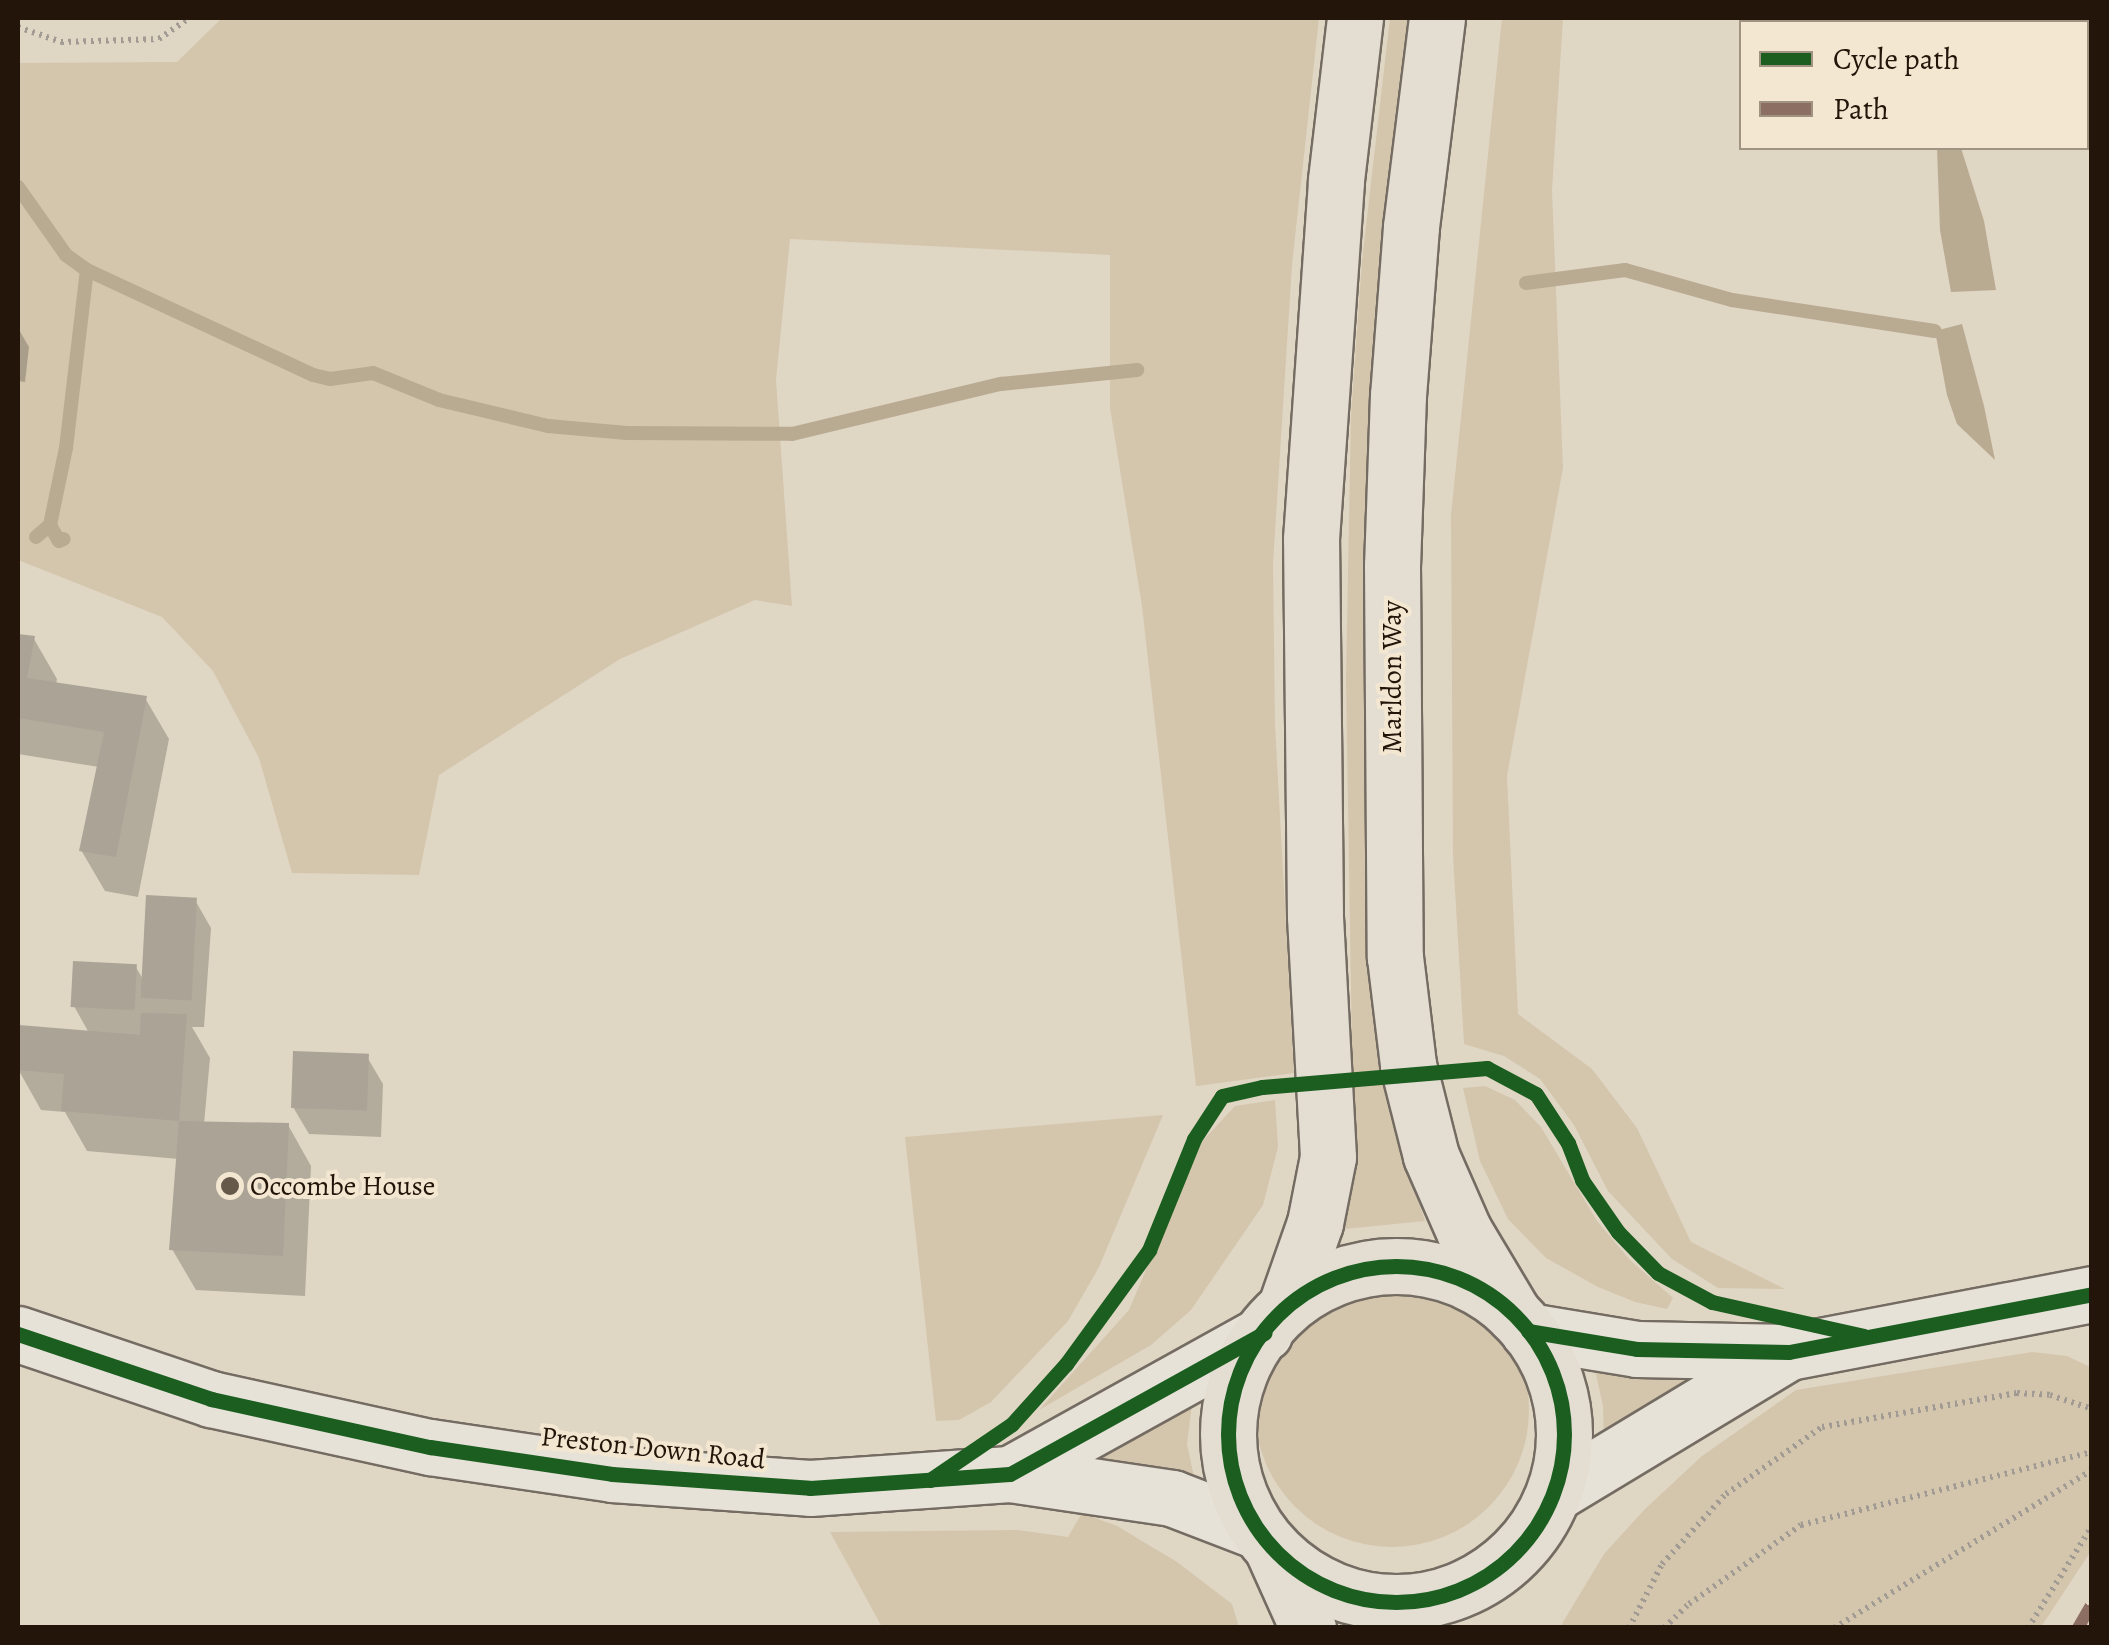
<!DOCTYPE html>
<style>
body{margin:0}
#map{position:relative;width:2109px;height:1645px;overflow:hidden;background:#e0d6c4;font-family:Alegreya,serif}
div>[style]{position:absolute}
.green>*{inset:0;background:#d4c6ad}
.round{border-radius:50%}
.water>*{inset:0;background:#b9aa92}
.shadow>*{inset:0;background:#0003}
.stream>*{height:14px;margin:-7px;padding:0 7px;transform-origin:7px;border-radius:7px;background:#b9aa92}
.building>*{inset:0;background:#aba396;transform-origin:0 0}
.path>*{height:6px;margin-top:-3px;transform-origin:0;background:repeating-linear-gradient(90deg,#a19b94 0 2.5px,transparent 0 7.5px)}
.roads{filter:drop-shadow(2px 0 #746c62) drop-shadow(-2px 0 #746c62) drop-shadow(0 2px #746c62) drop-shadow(0 -2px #746c62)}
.secondary>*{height:55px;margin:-27.5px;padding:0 27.5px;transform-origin:27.5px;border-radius:27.5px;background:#e7e2d8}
.highway>*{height:55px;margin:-27.5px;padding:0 27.5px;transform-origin:27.5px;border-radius:27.5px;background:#e3ddd2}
.highway>.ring{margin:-27.5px;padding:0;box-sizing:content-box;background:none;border:55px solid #e3ddd2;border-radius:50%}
.quiet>*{height:12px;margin-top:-6px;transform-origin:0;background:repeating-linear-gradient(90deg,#8d6e63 0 25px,transparent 0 37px)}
.cycleway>*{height:15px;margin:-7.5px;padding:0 7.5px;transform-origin:7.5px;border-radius:7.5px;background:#1b5e20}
.cycleway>.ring{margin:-7.5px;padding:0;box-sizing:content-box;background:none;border:15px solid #1b5e20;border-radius:50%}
.dots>*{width:28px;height:28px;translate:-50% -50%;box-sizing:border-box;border:5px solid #f3e7d1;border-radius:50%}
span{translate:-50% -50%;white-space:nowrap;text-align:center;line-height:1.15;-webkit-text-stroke:8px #f3e7d1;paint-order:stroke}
.street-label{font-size:28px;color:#231509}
.poi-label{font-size:28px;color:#231509}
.left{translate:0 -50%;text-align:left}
.frame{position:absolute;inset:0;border:20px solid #231509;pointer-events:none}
.legend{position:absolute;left:1739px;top:20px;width:350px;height:130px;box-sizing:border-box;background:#f3e7d1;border:2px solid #a09381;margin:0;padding:12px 18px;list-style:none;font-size:30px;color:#231509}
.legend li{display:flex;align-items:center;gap:20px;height:50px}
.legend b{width:50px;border:2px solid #a09381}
</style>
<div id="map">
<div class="green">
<div style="clip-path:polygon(222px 18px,1319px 18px,1292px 265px,1273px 564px,1275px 725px,1294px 1073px,1196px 1086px,1142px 606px,1110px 408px,1110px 255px,790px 239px,776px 380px,792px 606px,755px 600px,620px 659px,439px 775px,419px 875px,292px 873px,259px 758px,213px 671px,162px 617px,18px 560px,18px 63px,177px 62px)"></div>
<div style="clip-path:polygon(1390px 18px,1409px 18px,1366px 556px,1368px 852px,1379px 1057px,1390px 1113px,1425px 1221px,1344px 1229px,1354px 1174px,1346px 679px,1351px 416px,1362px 261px)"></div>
<div style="clip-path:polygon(1502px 18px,1563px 18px,1552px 190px,1563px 468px,1507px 776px,1518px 1014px,1592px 1069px,1637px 1128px,1691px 1242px,1785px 1289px,1718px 1288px,1672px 1259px,1608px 1191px,1574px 1125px,1540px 1079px,1504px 1056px,1464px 1044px,1453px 855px,1451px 515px)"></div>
<div style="clip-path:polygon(1485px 1086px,1515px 1100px,1541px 1127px,1597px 1221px,1630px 1260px,1673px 1298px,1667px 1309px,1635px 1302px,1598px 1287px,1546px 1258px,1508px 1219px,1480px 1161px,1463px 1088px)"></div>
<div style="clip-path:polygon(1275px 1100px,1278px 1147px,1263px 1205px,1191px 1310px,1151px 1345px,1039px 1410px,1129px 1310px,1198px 1146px,1235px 1106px)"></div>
<div style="clip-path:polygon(1163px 1115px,1099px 1267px,1068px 1321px,991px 1402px,959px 1420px,936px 1421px,905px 1137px)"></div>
<div class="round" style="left:1255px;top:1273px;width:274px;height:274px"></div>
<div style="clip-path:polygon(2032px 1352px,2067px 1356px,2092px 1368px,2091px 1551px,2041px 1627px,1560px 1627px,1604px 1554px,1645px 1509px,1702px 1456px,1796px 1390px)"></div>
<div style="clip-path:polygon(1593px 1361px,1710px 1369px,1644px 1407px,1604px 1441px,1603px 1406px)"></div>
<div style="clip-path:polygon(1192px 1404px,1187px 1444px,1194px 1477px,1142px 1464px,1076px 1457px,1145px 1434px)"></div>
<div style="clip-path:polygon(1082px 1513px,1117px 1526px,1177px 1562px,1232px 1604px,1239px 1627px,882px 1627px,830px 1532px,1018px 1530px,1068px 1537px)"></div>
</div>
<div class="water">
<div style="clip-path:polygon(1937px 148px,1961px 148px,1984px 221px,1996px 290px,1951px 292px,1940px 230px)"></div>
<div style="clip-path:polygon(1962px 324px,1984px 406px,1995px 460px,1957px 424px,1947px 395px,1935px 331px)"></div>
</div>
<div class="shadow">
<div style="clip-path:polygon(18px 328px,29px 347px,25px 382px,18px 381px)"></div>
<div style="clip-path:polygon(18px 636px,34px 639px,57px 679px,56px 685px,145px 698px,169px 739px,138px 897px,105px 891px,81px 850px,99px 767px,18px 754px)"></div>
<div style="clip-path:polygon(195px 900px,211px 928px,204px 1027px,192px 1027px,210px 1058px,204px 1124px,288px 1125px,311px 1166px,305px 1296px,196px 1290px,172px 1249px,179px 1159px,87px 1151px,65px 1112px,41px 1110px,18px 1069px,21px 1028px,89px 1033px,74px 1006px,135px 966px,143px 979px)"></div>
<div style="clip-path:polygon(367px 1057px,383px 1084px,381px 1137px,309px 1134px,293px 1107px)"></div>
</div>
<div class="stream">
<div style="left:18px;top:187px;width:83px;rotate:54.8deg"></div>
<div style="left:66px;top:255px;width:26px;rotate:36deg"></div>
<div style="left:87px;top:270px;width:249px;rotate:24.9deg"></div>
<div style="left:313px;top:375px;width:17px;rotate:13deg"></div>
<div style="left:330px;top:379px;width:43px;rotate:-7.9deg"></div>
<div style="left:373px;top:373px;width:71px;rotate:22.2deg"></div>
<div style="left:439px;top:400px;width:112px;rotate:13.4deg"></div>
<div style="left:548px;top:426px;width:79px;rotate:5.1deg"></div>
<div style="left:627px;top:433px;width:165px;rotate:0.3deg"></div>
<div style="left:792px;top:434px;width:215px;rotate:-13.5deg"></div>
<div style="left:1001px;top:384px;width:137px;rotate:-5.9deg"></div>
<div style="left:1526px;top:283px;width:100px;rotate:-7.5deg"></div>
<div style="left:1625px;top:270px;width:111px;rotate:15.7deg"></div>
<div style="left:1732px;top:300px;width:205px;rotate:8.7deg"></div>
<div style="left:50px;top:525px;width:18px;rotate:61deg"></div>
<div style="left:59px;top:541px;width:5px;rotate:-22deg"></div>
<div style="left:36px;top:537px;width:18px;rotate:-41deg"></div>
<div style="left:50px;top:525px;width:79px;rotate:-78.3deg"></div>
<div style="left:66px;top:448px;width:179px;rotate:-83.3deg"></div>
</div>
<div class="building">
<div style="clip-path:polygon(18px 634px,35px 636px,27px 678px,147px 696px,116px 857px,79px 851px,104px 732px,18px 718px)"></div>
<div style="left:146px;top:895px;width:51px;height:103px;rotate:3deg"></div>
<div style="left:73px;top:961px;width:64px;height:46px;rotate:3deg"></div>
<div style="clip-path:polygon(141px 1013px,187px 1014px,179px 1121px,289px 1123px,283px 1256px,169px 1250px,179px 1121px,61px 1111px,64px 1074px,18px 1070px,19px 1025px,140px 1035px)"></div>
<div style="left:293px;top:1051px;width:76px;height:57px;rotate:2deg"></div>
</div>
<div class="path">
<div style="left:18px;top:27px;width:46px;rotate:19.2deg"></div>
<div style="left:61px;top:42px;width:98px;rotate:-1.8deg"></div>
<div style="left:159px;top:39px;width:37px;rotate:-35deg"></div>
<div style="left:1629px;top:1628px;width:72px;rotate:-62.7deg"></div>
<div style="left:1662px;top:1564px;width:95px;rotate:-47.6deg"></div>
<div style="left:1726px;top:1494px;width:117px;rotate:-34.9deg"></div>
<div style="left:1822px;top:1427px;width:198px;rotate:-9.9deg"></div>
<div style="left:2017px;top:1393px;width:33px;rotate:3deg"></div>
<div style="left:2050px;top:1395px;width:44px;rotate:18.4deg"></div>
<div style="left:1664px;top:1628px;width:35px;rotate:-44deg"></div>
<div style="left:1689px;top:1604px;width:137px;rotate:-35.2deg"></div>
<div style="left:1801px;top:1525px;width:300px;rotate:-14.1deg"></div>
<div style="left:1834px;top:1628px;width:303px;rotate:-31.5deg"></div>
<div style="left:2028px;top:1628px;width:120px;rotate:-57.9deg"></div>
</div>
<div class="roads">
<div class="secondary">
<div style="left:1528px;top:1331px;width:110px;rotate:9.4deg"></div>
<div style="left:1637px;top:1349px;width:152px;rotate:1.1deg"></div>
<div style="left:1789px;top:1352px;width:309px;rotate:-10.8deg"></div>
<div style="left:18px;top:1334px;width:204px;rotate:18.6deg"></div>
<div style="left:211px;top:1399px;width:224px;rotate:12.4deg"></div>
<div style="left:430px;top:1447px;width:184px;rotate:8.4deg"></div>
<div style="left:612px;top:1474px;width:198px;rotate:4deg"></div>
<div style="left:810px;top:1488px;width:200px;rotate:-4deg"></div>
<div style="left:1010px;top:1474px;width:164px;rotate:8.4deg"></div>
<div style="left:1172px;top:1498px;width:92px;rotate:21deg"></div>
<div style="left:1010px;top:1474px;width:291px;rotate:-29deg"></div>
<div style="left:1555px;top:1493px;width:273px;rotate:-31.1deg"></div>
</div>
<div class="highway">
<div style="left:1437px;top:18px;width:211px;rotate:97.1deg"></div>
<div style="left:1411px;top:227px;width:169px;rotate:94.4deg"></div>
<div style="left:1398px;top:395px;width:170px;rotate:92deg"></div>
<div style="left:1392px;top:565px;width:392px;rotate:89.6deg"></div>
<div style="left:1395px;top:957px;width:109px;rotate:83.1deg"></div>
<div style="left:1408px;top:1065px;width:94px;rotate:75.8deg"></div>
<div style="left:1431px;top:1156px;width:82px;rotate:66.3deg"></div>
<div style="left:1464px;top:1231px;width:98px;rotate:59.2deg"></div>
<div class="ring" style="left:1228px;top:1266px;width:281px;height:281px"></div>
<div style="left:1288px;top:1300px;width:82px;rotate:-70.7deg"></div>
<div style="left:1315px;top:1223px;width:67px;rotate:-78.9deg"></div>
<div style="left:1328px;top:1157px;width:241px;rotate:-93.1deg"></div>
<div style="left:1315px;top:916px;width:377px;rotate:-90.6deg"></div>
<div style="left:1311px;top:539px;width:360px;rotate:-86deg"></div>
<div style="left:1336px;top:180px;width:163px;rotate:-83.3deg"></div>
<div style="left:1272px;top:1548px;width:88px;rotate:65.8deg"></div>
</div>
</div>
<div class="quiet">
<div style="left:2078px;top:1628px;width:28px;rotate:-60deg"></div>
</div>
<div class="cycleway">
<div class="ring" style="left:1228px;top:1266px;width:321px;height:321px"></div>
<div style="left:1528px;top:1331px;width:110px;rotate:9.4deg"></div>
<div style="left:1637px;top:1349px;width:152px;rotate:1.1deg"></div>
<div style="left:1789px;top:1352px;width:309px;rotate:-10.8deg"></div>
<div style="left:18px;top:1334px;width:204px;rotate:18.6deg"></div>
<div style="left:211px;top:1399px;width:224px;rotate:12.4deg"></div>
<div style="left:430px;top:1447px;width:184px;rotate:8.4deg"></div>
<div style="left:612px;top:1474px;width:198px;rotate:4deg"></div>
<div style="left:810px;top:1488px;width:200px;rotate:-4deg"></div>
<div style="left:1010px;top:1474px;width:291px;rotate:-29deg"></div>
<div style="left:930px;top:1480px;width:99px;rotate:-34.3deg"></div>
<div style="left:1012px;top:1424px;width:81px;rotate:-48deg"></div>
<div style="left:1066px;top:1364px;width:141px;rotate:-53.9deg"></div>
<div style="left:1149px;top:1250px;width:120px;rotate:-67.9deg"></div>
<div style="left:1194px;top:1139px;width:51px;rotate:-56.9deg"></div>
<div style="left:1222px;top:1096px;width:41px;rotate:-12.7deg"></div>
<div style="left:1262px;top:1087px;width:226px;rotate:-4.8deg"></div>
<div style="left:1487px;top:1068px;width:55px;rotate:28deg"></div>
<div style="left:1536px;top:1094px;width:59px;rotate:56.9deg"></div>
<div style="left:1568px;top:1143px;width:40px;rotate:69deg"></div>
<div style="left:1582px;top:1180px;width:63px;rotate:55.3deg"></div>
<div style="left:1618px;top:1232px;width:57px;rotate:45.7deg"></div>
<div style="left:1658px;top:1273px;width:61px;rotate:28.2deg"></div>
<div style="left:1712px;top:1302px;width:156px;rotate:12.6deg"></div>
</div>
<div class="dots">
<div style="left:230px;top:1186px;background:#65594a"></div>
</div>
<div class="street-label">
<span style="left:1392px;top:677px;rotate:-90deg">Marldon Way</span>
<span style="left:653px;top:1448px;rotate:6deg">Preston Down Road</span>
</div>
<div class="poi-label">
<span class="left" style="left:250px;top:1186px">Occombe House</span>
</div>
<div class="frame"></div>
<ul class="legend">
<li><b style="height:12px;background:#1b5e20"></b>Cycle path</li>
<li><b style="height:12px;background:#8d6e63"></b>Path</li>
</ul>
</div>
